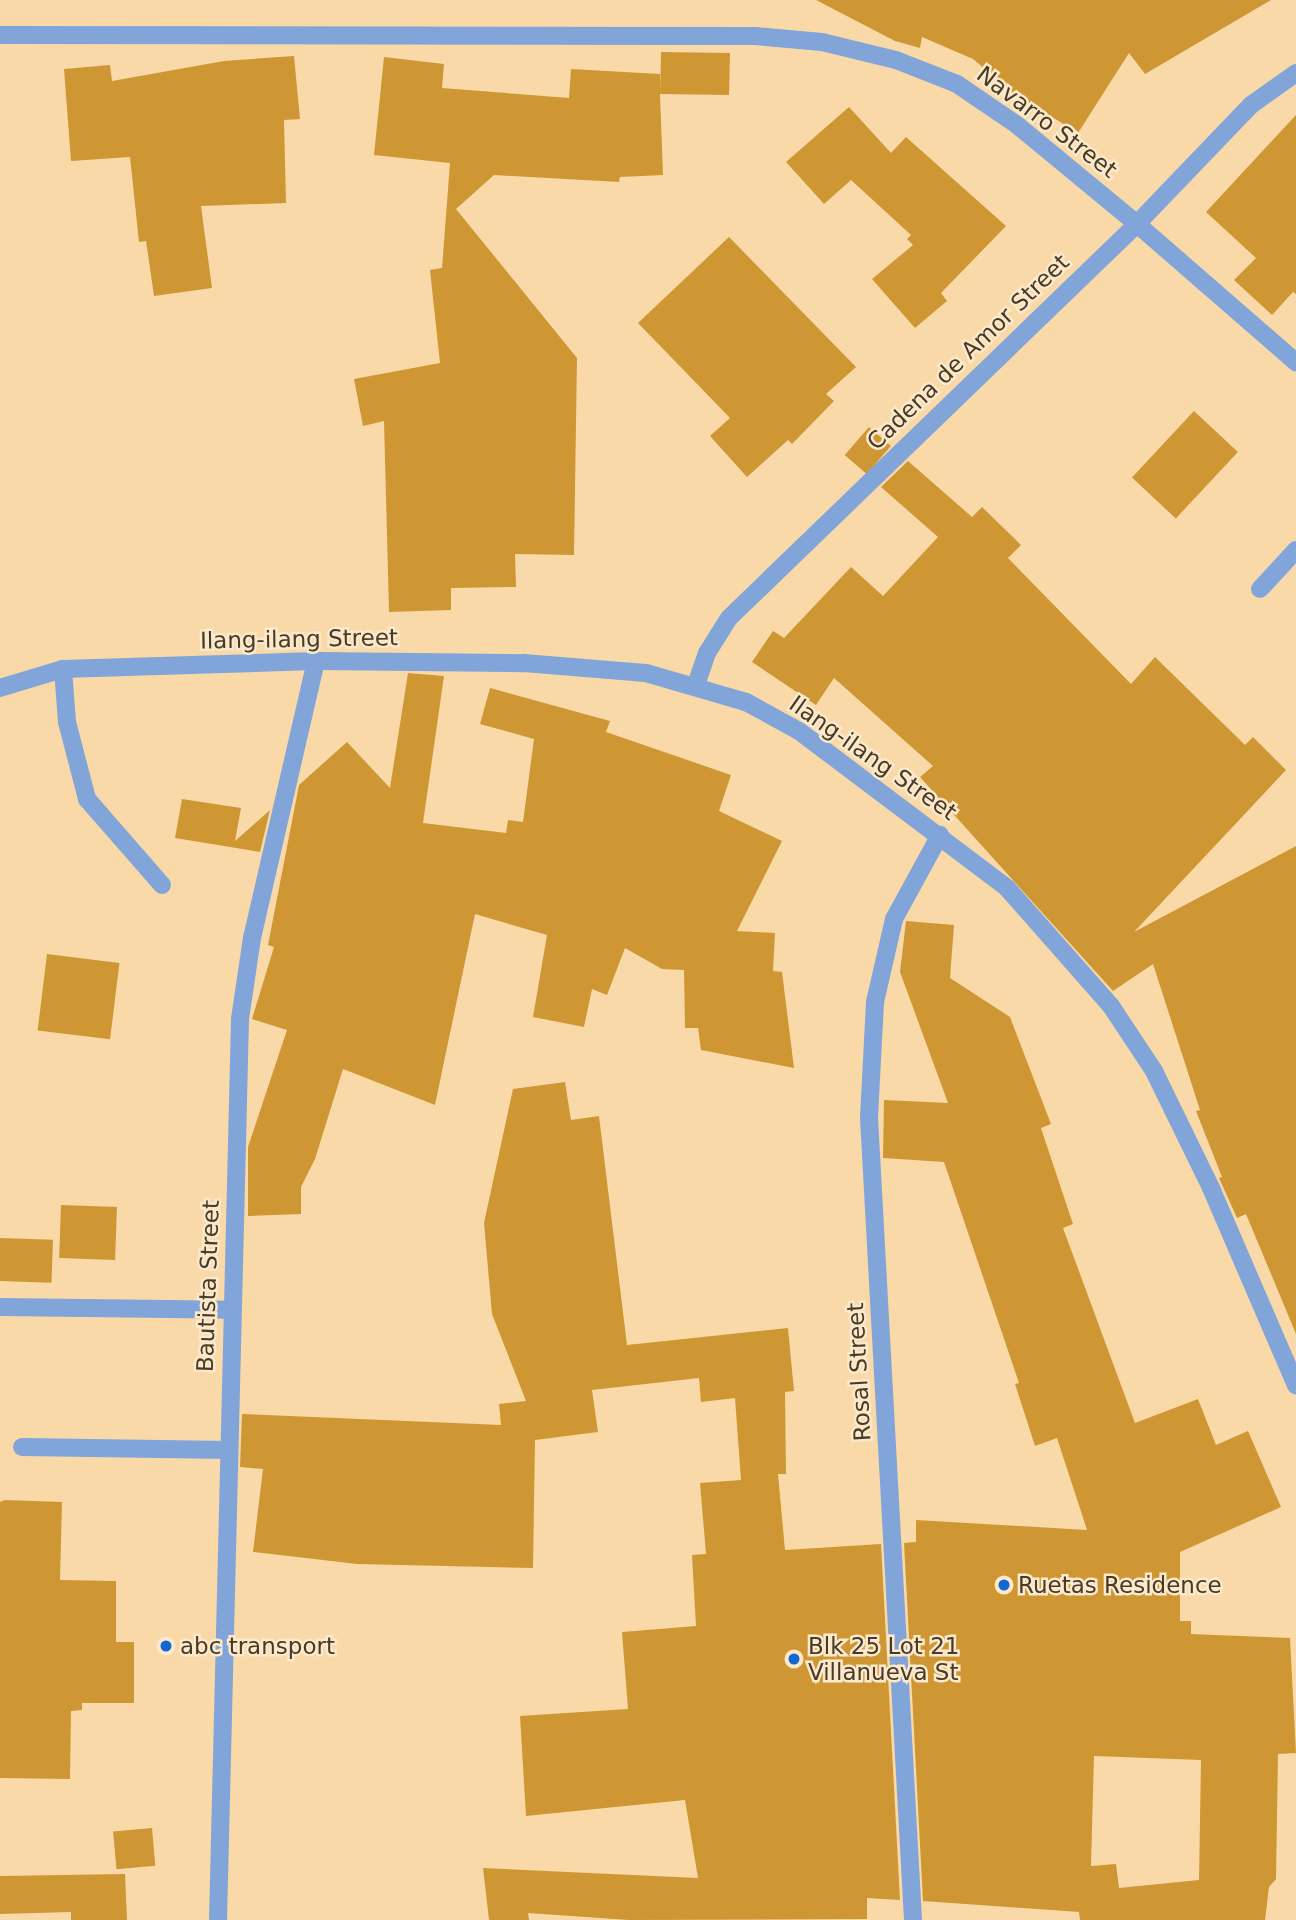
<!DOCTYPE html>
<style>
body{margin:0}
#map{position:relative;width:1296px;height:1920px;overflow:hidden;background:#f9d9a8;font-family:"DejaVu Sans",sans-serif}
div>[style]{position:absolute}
.building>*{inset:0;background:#cf9734;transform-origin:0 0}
.service>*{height:18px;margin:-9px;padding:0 9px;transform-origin:9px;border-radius:9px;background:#81a5d9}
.minor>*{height:18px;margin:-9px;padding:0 9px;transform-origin:9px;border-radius:9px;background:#81a5d9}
.tertiary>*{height:18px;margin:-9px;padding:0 9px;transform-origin:9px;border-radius:9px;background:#81a5d9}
.dots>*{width:19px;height:19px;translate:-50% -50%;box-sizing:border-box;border:4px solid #fce8cb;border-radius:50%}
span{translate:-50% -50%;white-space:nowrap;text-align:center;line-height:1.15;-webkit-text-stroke:5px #fce8cb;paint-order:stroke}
.street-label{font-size:23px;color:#473a26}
.poi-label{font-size:23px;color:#473a26}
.left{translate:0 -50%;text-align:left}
</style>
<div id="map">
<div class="building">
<div style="clip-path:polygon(816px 0,1271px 0,1145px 74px,1129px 53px,1078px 133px,1013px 93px,973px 59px,922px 37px,920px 48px,895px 41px)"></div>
<div style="clip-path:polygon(661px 52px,730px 53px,729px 95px,660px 94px,663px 175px,620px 177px,619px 182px,494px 175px,456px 209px,577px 358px,574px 555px,515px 554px,516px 587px,451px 588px,451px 610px,389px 612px,384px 421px,363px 426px,354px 379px,440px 363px,430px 270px,442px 268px,450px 163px,374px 155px,384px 57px,444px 64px,442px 88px,569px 98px,571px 69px,660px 74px,660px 93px)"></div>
<div style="clip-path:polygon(294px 56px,300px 119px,284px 120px,286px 203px,201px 206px,212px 288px,154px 296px,146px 241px,139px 242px,130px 157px,71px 161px,64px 69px,110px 65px,112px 81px,224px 61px)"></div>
<div style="clip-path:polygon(849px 107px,891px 153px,906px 137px,1006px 226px,941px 293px,947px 301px,915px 328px,872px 279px,913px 245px,907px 239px,911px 235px,851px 180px,824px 204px,786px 162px)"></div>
<div style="clip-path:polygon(1296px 115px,1296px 294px,1293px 292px,1272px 315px,1234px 280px,1256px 258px,1206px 212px)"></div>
<div style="clip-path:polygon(729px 237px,856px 367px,826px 394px,834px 401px,792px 444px,788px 440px,747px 477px,710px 436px,730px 418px,638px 323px)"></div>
<div style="left:1194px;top:411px;width:60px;height:91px;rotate:43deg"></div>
<div style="left:869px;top:427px;width:29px;height:37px;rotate:41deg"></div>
<div style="clip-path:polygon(908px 461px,972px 517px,982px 507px,1021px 545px,1008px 558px,1131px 684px,1155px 657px,1245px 745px,1253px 737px,1286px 770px,1134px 932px,1296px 846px,1296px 1334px,1246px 1214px,1237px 1218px,1219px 1178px,1222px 1177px,1196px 1111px,1200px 1110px,1153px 964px,1113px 991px,920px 777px,933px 766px,834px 678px,816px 705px,752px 662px,773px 631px,784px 638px,851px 567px,883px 596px,938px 537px,881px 487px)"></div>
<div style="clip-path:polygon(408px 673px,444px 676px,423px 823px,506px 833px,508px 820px,523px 822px,534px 739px,480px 724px,490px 688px,610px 721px,606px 732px,731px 775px,719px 811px,782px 841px,737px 931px,775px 933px,773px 971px,782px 972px,794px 1068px,701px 1050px,698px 1028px,685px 1028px,684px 970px,662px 969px,625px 948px,607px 995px,592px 989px,584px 1027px,533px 1017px,547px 935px,475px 914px,435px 1105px,343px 1069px,315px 1159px,301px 1187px,301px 1214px,248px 1216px,248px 1147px,287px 1030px,252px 1019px,274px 947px,268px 945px,299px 785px,347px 742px,390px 788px)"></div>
<div style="clip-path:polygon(182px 799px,241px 808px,235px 841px,270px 810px,260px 852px,175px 838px)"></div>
<div style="clip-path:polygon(evenodd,906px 921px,954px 925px,950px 978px,1010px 1017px,1051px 1124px,1041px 1128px,1073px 1224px,1063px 1228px,1135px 1423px,1198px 1399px,1216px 1445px,1248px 1431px,1281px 1507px,1180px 1552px,1180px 1621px,1191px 1621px,1191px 1634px,1290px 1638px,1296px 1753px,1278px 1754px,1276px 1879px,1269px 1887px,1265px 1920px,1080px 1920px,1079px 1912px,923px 1901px,904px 1543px,916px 1542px,916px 1520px,1087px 1530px,1057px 1438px,1035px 1446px,1015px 1384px,1019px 1383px,944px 1162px,883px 1158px,884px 1100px,948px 1103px,900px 972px,906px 921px,1094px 1756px,1201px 1760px,1199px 1880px,1119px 1888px,1116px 1864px,1091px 1866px,1094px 1756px)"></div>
<div style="left:47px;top:954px;width:73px;height:77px;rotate:7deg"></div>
<div style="clip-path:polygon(565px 1082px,571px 1120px,599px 1116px,627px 1345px,788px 1328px,794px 1391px,785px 1392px,786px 1474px,778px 1474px,785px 1550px,881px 1544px,900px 1900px,867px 1898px,867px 1919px,629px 1920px,528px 1913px,529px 1920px,489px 1920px,483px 1868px,698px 1878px,685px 1800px,526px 1816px,520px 1716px,628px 1709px,622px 1632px,696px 1626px,692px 1555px,706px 1554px,700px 1483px,741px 1480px,735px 1398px,701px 1402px,699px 1378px,592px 1390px,598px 1432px,535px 1440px,533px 1568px,357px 1564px,253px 1552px,263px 1469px,240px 1467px,242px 1414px,501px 1425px,499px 1404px,526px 1401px,492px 1314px,484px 1223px,513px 1089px)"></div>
<div style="left:61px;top:1205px;width:56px;height:53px;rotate:2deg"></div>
<div style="left:0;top:1238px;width:53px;height:43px;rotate:2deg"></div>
<div style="clip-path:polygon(5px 1500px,62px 1502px,60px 1580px,116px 1581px,116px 1642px,134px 1642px,134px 1703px,82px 1703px,82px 1710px,71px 1711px,70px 1779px,0 1778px,0 1502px)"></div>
<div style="left:152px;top:1828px;width:38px;height:39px;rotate:85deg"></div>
<div style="clip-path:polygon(125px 1874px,127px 1920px,71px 1920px,71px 1912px,0 1914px,0 1876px)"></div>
</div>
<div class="service">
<div style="left:1260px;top:589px;width:53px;rotate:-47.3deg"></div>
<div style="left:63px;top:669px;width:53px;rotate:85.7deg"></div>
<div style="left:67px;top:722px;width:80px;rotate:75.4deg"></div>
<div style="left:87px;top:799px;width:114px;rotate:48.9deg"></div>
<div style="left:0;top:1307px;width:231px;rotate:0.7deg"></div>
<div style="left:22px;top:1447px;width:206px;rotate:0.8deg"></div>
</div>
<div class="minor">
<div style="left:1296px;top:73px;width:55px;rotate:144.6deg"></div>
<div style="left:1251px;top:105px;width:165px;rotate:133.8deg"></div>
<div style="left:1137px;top:224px;width:211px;rotate:41deg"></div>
<div style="left:218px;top:1920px;width:901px;rotate:-88.6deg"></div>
<div style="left:240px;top:1019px;width:82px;rotate:-81.6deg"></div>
<div style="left:252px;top:938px;width:284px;rotate:-77deg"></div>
<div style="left:913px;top:1920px;width:804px;rotate:-93.14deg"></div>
<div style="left:869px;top:1117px;width:115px;rotate:-87deg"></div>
<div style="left:875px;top:1002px;width:85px;rotate:-77.1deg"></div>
<div style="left:894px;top:919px;width:96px;rotate:-61.3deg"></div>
</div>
<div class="tertiary">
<div style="left:0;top:35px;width:755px;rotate:0.08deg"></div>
<div style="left:755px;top:36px;width:67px;rotate:5.1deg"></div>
<div style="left:822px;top:42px;width:76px;rotate:13.7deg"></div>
<div style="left:896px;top:60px;width:66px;rotate:21.5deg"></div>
<div style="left:957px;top:84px;width:73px;rotate:34.3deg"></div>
<div style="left:1017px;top:125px;width:156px;rotate:39.5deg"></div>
<div style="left:1137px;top:224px;width:567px;rotate:136deg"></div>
<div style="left:729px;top:618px;width:41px;rotate:122.2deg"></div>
<div style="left:707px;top:653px;width:34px;rotate:109deg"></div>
<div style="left:0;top:688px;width:66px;rotate:-16.8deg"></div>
<div style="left:63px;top:669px;width:253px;rotate:-1.8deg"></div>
<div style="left:316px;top:661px;width:208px;rotate:0.6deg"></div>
<div style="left:524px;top:663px;width:122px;rotate:4.7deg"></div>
<div style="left:646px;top:673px;width:104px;rotate:16.2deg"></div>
<div style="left:746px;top:702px;width:60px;rotate:28.7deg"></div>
<div style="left:799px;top:731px;width:261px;rotate:37deg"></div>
<div style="left:1007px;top:888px;width:157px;rotate:48.6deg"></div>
<div style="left:1111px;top:1006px;width:78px;rotate:56.5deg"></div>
<div style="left:1154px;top:1071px;width:130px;rotate:64deg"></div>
<div style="left:1211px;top:1188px;width:215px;rotate:66.7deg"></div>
</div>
<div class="dots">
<div style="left:1004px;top:1585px;background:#1267d1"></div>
<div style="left:166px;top:1646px;background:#1267d1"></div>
<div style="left:794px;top:1659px;background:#1267d1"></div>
</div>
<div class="street-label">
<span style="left:1047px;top:122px;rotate:37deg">Navarro Street</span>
<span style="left:968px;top:352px;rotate:-44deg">Cadena de Amor Street</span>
<span style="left:299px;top:639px;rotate:-1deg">Ilang-ilang Street</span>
<span style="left:873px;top:758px;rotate:35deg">Ilang-ilang Street</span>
<span style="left:208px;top:1286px;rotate:-88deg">Bautista Street</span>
<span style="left:859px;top:1372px;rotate:-93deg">Rosal Street</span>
</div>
<div class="poi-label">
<span class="left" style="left:1018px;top:1585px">Ruetas Residence</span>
<span class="left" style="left:180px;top:1646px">abc transport</span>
<span class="left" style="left:808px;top:1659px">Blk 25 Lot 21<br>Villanueva St</span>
</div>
</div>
